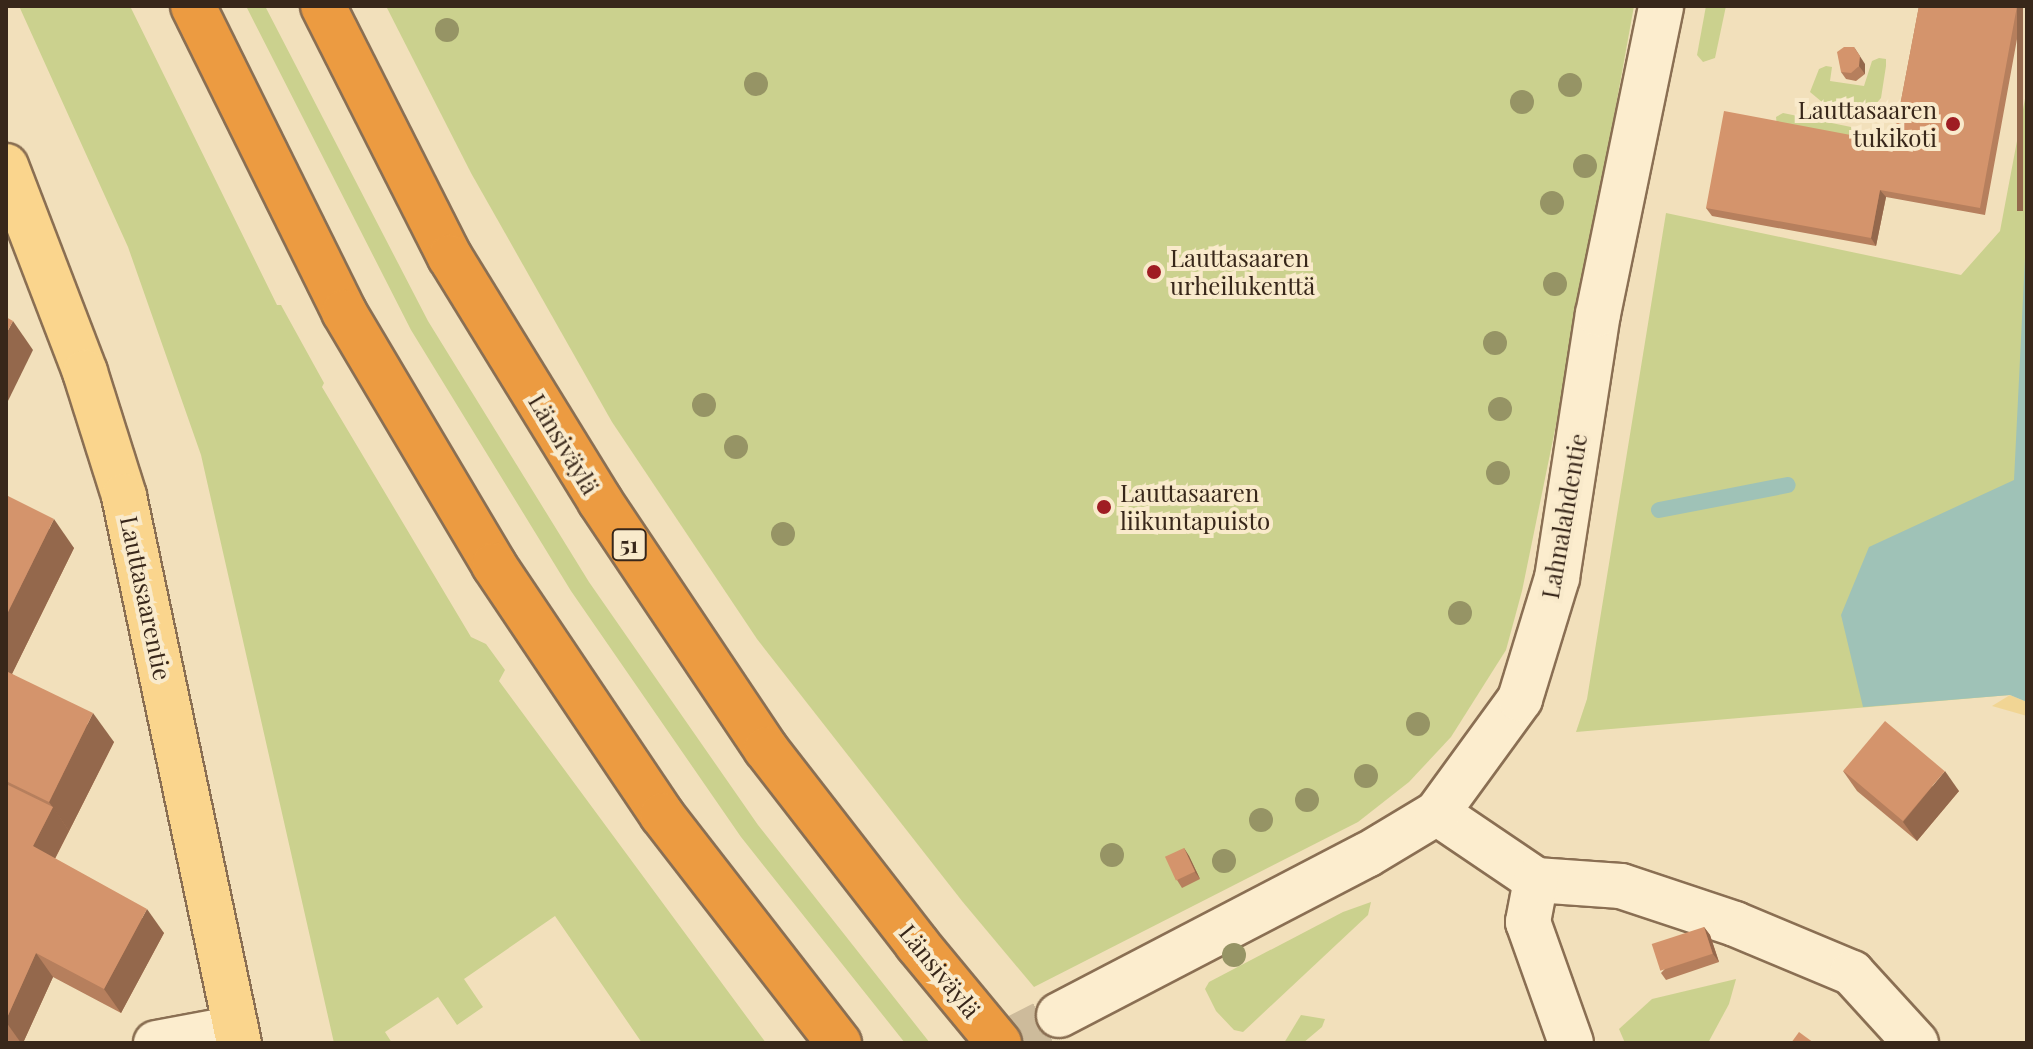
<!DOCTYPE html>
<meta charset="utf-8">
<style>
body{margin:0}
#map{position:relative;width:2033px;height:1049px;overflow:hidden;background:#f2e0bb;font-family:"Playfair Display",serif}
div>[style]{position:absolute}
.green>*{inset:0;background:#cbd18e}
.sand>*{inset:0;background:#f1d594}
.water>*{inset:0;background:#9fc2b7}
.stream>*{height:16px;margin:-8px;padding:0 8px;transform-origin:8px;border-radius:8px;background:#9fc2b7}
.minor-tunnel>*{height:44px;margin-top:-22px;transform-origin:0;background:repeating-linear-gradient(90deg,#cdbb9b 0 44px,transparent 0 66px)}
.roads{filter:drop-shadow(2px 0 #8a6f53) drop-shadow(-2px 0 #8a6f53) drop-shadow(0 2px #8a6f53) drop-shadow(0 -2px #8a6f53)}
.minor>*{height:44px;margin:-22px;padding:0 22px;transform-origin:22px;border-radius:22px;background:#fcedce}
.major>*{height:44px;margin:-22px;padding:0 22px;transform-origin:22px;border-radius:22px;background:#fad58d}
.highway>*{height:44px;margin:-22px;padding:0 22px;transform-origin:22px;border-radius:22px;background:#ec9b41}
.trees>*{width:24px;height:24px;margin:-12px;border-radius:50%;background:#969465}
.wall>*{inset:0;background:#b67f5d}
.shaded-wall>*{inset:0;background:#94684c;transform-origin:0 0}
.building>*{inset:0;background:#d4946c;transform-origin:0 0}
.dots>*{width:22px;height:22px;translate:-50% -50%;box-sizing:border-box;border:4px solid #f9eacb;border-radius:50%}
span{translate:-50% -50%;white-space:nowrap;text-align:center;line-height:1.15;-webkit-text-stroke:8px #f9eacb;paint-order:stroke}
.shield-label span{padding:2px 6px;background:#f9eacb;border:2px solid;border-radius:6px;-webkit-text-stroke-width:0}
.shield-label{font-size:22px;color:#38271a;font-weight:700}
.poi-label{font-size:24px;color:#38271a}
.right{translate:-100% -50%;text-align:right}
.left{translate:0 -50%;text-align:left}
.street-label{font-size:24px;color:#38271a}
.frame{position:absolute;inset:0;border:8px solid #38271a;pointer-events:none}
</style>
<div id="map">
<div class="green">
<div style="clip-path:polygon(19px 6px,130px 6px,277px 305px,281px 305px,324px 383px,322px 387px,471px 637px,486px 644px,505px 670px,499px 681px,766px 1043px,642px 1043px,555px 916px,464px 979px,483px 1007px,457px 1025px,438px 997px,385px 1032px,392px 1043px,334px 1043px,201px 455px,128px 247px)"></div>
<div style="clip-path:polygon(246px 6px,265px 6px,428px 321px,589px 582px,758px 825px,930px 1043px,905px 1043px,741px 837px,571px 591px,411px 330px)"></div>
<div style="clip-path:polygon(386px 6px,1634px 6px,1575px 332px,1522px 591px,1506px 650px,1451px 737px,1409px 782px,1358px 822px,1034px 987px,962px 901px,757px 639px,612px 422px,471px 173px)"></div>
<div style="clip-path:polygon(1706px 6px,1726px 6px,1715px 58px,1703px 62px,1697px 55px)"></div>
<div style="clip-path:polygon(1879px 58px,1886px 59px,1886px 66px,1881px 98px,1875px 105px,1858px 109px,1822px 102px,1810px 92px,1819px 69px,1826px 66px,1832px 67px,1830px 81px,1864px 86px,1872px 61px)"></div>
<div style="clip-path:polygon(2027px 88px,2027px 499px,2010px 695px,1576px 732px,1587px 699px,1666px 213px,1961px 275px,2000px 231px)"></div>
<div style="clip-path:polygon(1783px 113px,1851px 127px,1853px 135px,1846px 140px,1777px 127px,1776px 117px)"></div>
<div style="clip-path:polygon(1371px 902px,1368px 915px,1243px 1032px,1234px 1030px,1216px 1011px,1205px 989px,1209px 982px,1343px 912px)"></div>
<div style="clip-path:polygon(1736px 979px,1729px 1004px,1708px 1043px,1625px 1043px,1619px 1029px,1652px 999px)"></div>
<div style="clip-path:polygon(1301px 1015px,1325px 1019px,1322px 1027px,1303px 1043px,1284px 1043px)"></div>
</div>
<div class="sand">
<div style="clip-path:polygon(2010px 695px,2027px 702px,2027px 716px,1992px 706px)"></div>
</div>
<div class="water">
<div style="clip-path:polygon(2027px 217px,2027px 702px,2010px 695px,1863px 707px,1841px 615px,1869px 547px,2014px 480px)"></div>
</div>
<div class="stream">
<div style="left:1659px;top:510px;width:131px;rotate:-11deg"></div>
</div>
<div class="minor-tunnel">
<div style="left:1004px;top:1043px;width:62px;rotate:-27deg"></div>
</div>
<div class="roads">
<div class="minor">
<div style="left:1437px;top:813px;width:120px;rotate:34.1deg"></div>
<div style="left:1536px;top:880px;width:85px;rotate:4deg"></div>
<div style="left:1621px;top:886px;width:120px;rotate:18.4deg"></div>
<div style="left:1735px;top:924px;width:127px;rotate:22.7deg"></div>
<div style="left:1852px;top:973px;width:95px;rotate:47.6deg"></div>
<div style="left:1536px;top:880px;width:43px;rotate:100.8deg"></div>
<div style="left:1528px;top:922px;width:128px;rotate:70.4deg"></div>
<div style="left:1059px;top:1015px;width:347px;rotate:-27.5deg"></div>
<div style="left:1367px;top:855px;width:82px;rotate:-31deg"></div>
<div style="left:1437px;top:813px;width:141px;rotate:-53.9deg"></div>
<div style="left:1520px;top:699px;width:127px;rotate:-73deg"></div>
<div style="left:1557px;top:578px;width:267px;rotate:-81.2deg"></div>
<div style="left:1598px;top:314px;width:314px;rotate:-78.4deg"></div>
<div style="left:156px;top:1043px;width:81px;rotate:-10.6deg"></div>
</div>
<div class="major">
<div style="left:6px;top:166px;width:221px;rotate:69deg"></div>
<div style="left:85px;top:372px;width:130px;rotate:72.5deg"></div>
<div style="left:124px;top:496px;width:559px;rotate:78.13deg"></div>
</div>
<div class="highway">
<div style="left:193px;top:6px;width:341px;rotate:63.7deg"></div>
<div style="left:344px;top:312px;width:294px;rotate:59.3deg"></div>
<div style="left:494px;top:565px;width:301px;rotate:56.1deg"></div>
<div style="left:662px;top:815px;width:289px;rotate:52.2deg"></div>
<div style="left:323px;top:6px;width:281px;rotate:63.2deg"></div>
<div style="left:450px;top:257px;width:286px;rotate:58.4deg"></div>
<div style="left:600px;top:501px;width:298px;rotate:56.2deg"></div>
<div style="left:766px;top:749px;width:247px;rotate:52.2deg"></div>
<div style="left:917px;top:944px;width:129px;rotate:50.4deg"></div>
</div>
</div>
<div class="trees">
<div style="left:447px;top:30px"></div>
<div style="left:756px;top:84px"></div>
<div style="left:1570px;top:85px"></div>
<div style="left:1522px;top:102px"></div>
<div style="left:1585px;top:166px"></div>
<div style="left:1552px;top:203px"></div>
<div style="left:1555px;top:284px"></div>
<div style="left:1495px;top:343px"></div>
<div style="left:704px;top:405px"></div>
<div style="left:1500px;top:409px"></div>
<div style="left:736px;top:447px"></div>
<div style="left:1498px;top:473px"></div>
<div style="left:783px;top:534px"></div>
<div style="left:1460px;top:613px"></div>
<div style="left:1418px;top:724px"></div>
<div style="left:1366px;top:776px"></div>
<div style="left:1307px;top:800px"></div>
<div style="left:1261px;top:820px"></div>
<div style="left:1112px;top:855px"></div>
<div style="left:1224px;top:861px"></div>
<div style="left:1234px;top:955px"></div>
</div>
<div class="wall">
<div style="clip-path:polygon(1919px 6px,2023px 6px,1985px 215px,1886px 197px,1876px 246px,1712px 216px,1706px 208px,1893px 143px)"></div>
<div style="clip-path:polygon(1865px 64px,1865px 74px,1856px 81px,1846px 79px,1841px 72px)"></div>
<div style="clip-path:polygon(6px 495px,74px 548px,12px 674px,114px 742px,55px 859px,164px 933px,121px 1013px,53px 977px,23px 1043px,6px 1043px)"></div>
<div style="clip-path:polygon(1843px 771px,1959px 791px,1917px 841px,1857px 791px)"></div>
<div style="clip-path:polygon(1184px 848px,1189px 856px,1200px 879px,1182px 888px,1177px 880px)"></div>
<div style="clip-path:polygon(1704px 927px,1710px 935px,1719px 962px,1666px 980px,1661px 973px)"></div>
</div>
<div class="shaded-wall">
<div style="left:2017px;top:6px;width:6px;height:205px"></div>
<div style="clip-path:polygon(1854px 47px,1865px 64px,1865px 74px,1859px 66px)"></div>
<div style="clip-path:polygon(1880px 190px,1886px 197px,1876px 246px,1871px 238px)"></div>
<div style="clip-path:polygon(13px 321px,33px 350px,6px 405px,6px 334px)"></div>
<div style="clip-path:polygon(54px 519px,74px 548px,6px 686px,6px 616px)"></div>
<div style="clip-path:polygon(93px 713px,114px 742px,69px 831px,49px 802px)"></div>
<div style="clip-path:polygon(1945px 771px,1959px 791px,1917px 841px,1903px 822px)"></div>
<div style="clip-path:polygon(53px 807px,69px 831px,49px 870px,33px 846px)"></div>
<div style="clip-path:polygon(1184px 848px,1189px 856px,1200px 879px,1195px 872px)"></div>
<div style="clip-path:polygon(147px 909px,164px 933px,121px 1013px,104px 989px)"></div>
<div style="clip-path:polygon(1704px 927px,1710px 935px,1719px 962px,1713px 954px)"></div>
<div style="clip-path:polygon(36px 953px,53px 977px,23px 1043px,21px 1043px,6px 1022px,6px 1020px)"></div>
</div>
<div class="building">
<div style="clip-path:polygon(1919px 6px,2017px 6px,1980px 208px,1880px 190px,1871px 238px,1706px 208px,1724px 111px,1893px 143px)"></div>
<div style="clip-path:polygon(1844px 47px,1854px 47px,1860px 56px,1859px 66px,1851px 73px,1841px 72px,1837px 52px)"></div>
<div style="clip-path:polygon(6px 317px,13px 321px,6px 334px)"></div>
<div style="clip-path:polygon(6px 495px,54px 519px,6px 616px)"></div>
<div style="clip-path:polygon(6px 671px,93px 713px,49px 802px,6px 781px)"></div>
<div style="left:1885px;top:721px;width:78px;height:65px;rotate:40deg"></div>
<div style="clip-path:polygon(6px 784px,53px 807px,33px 846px,147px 909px,104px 989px,36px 953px,6px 1020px)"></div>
<div style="left:1184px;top:848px;width:26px;height:21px;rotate:65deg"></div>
<div style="left:1704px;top:927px;width:28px;height:55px;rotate:72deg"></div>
<div style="clip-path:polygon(1799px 1032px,1814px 1043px,1791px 1043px)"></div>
</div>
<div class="dots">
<div style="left:1953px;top:124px;background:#9f1d23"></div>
<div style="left:1154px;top:272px;background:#9f1d23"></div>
<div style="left:1104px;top:507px;background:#9f1d23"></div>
</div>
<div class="shield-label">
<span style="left:629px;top:545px">51</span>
</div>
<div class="poi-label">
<span class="right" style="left:1937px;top:124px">Lauttasaaren<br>tukikoti</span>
<span class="left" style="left:1170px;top:272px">Lauttasaaren<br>urheilukenttä</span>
<span class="left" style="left:1120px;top:507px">Lauttasaaren<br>liikuntapuisto</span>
</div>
<div class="street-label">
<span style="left:564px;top:444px;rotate:59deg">Länsiväylä</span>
<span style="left:1564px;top:516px;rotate:-80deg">Lahnalahdentie</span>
<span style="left:146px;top:598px;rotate:78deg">Lauttasaarentie</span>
<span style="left:940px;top:971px;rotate:51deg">Länsiväylä</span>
</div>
<div class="frame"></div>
</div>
